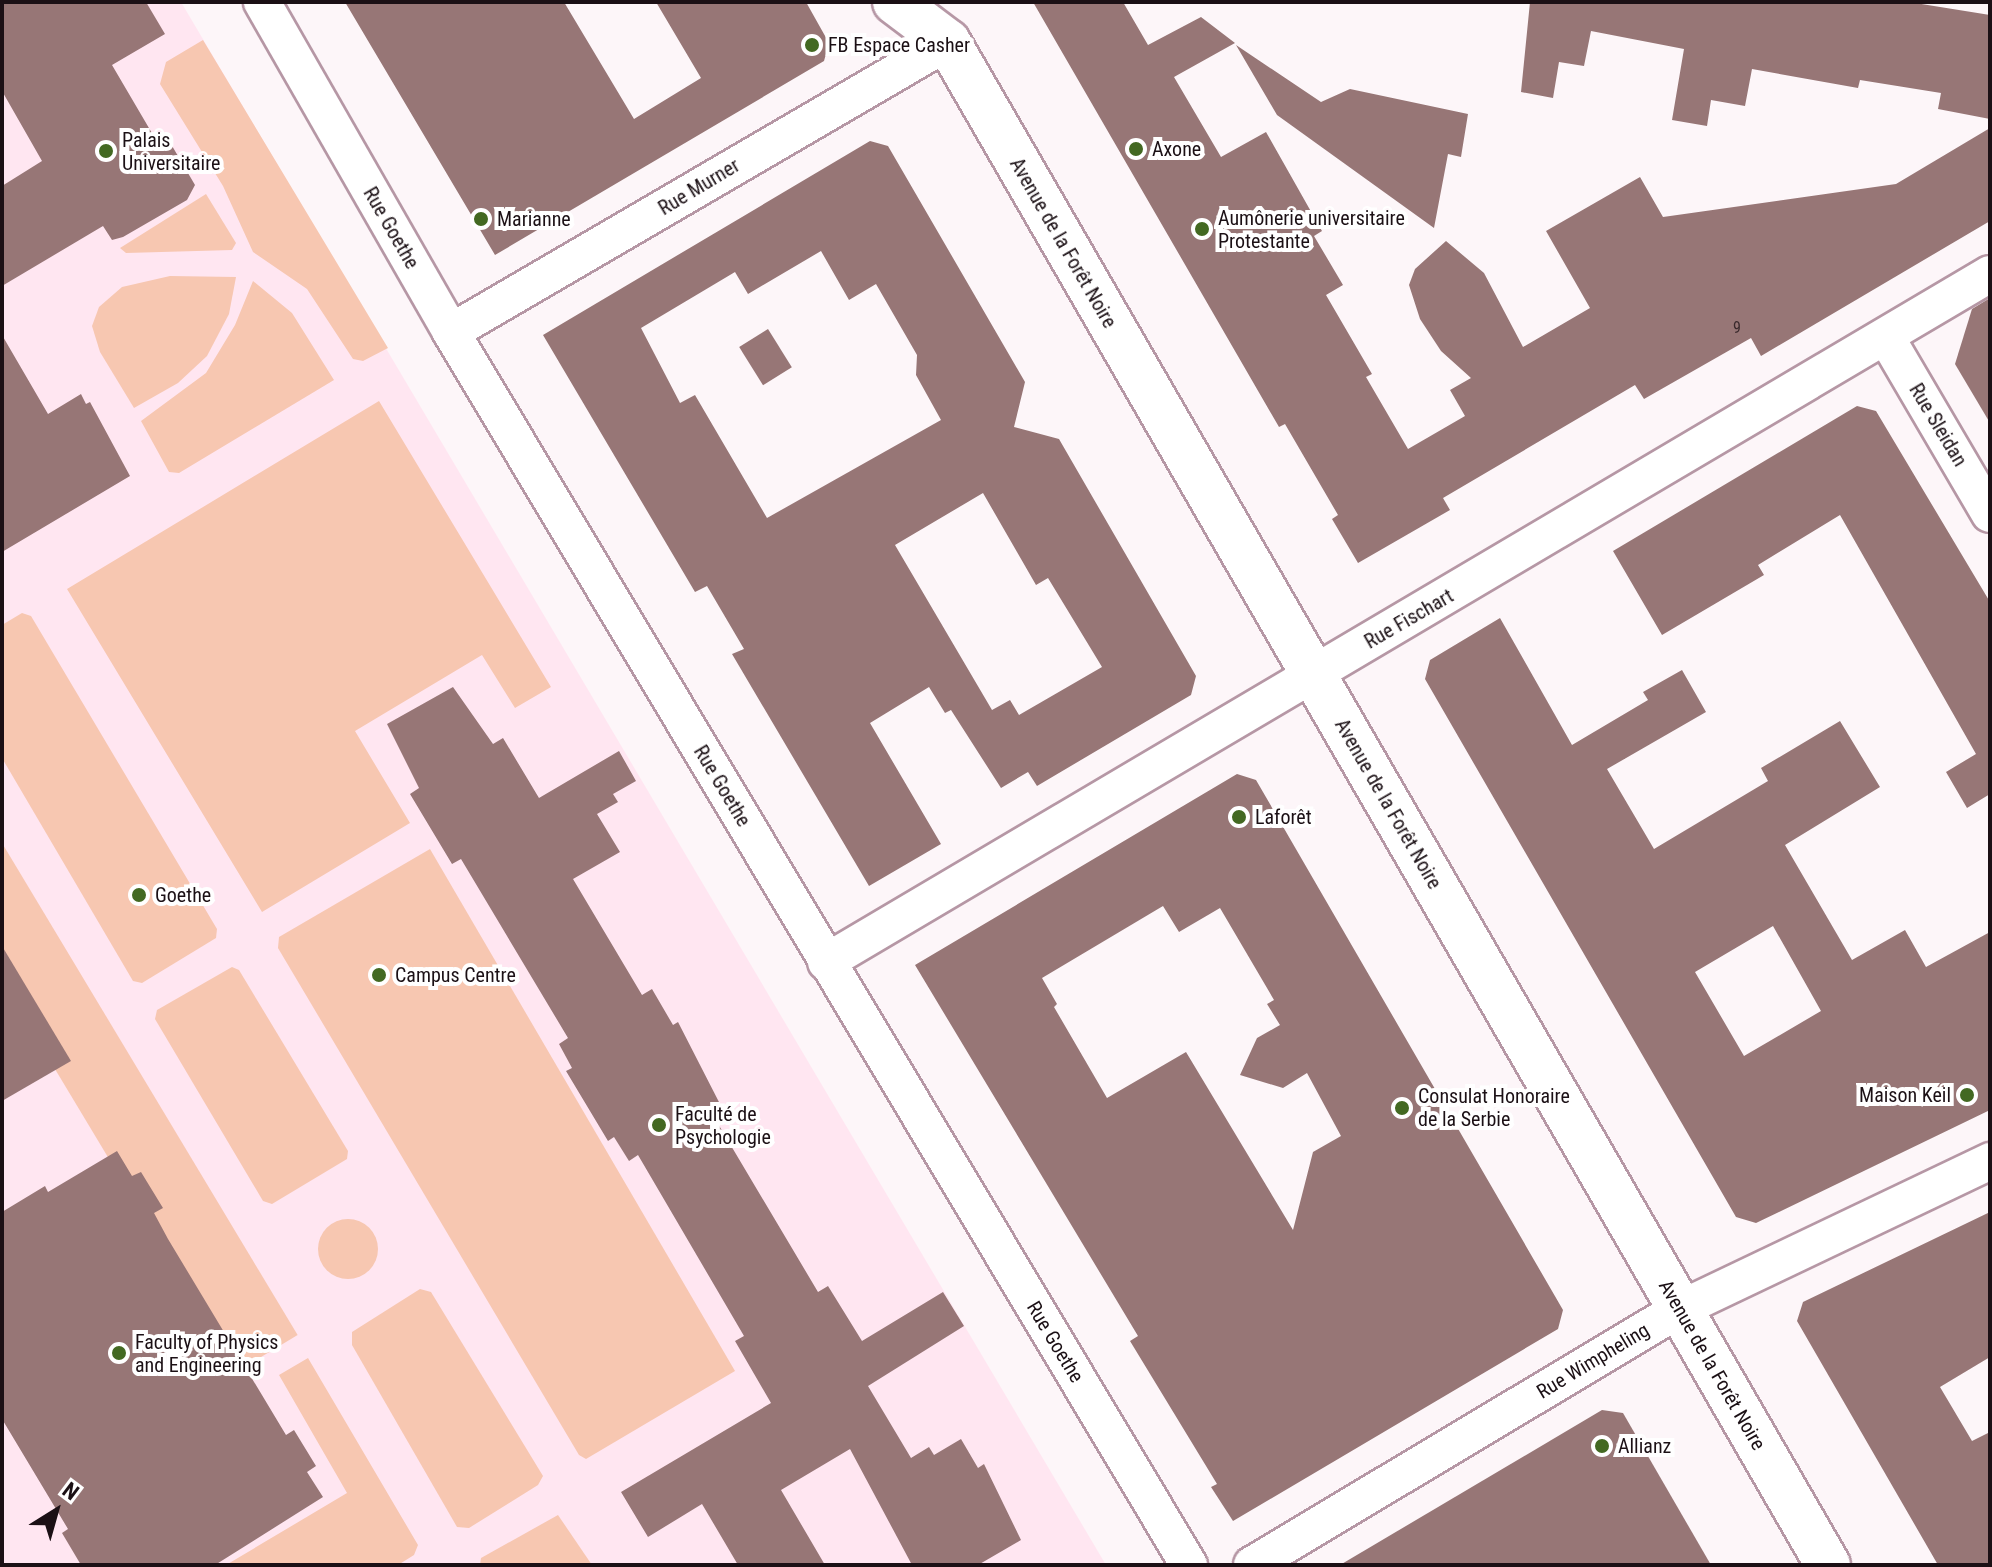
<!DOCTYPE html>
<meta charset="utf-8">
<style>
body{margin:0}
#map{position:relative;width:1992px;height:1567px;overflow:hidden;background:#fdf6f9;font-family:"Roboto Condensed",sans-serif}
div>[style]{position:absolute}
.built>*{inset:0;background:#ffe6f1}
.green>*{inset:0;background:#f7c7b1;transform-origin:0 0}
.round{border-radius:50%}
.building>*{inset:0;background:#977676;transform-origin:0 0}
.roads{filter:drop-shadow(2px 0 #b697a5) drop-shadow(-2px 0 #b697a5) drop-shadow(0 2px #b697a5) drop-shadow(0 -2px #b697a5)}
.minor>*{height:36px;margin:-18px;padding:0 18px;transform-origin:18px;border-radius:18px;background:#fff}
.primary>*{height:44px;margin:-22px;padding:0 22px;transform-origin:22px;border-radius:22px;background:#fff}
.dots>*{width:22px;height:22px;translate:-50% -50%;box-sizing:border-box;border:4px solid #fff;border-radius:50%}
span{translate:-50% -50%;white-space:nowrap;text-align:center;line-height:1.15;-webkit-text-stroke:8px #fff;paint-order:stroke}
.number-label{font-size:16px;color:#3a2a2d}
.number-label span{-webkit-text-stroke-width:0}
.poi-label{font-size:20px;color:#1b1015}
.left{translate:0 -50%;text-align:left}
.right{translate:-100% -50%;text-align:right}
.street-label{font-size:20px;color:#1b1015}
.frame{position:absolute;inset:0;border:4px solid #1b1015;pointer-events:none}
.north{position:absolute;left:16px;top:1471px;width:80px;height:80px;-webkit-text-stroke:6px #fff;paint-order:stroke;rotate:37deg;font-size:22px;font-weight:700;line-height:32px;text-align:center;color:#1b1015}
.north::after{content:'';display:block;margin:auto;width:28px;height:36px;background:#1b1015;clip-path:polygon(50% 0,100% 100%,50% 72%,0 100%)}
</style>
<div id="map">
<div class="built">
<div style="clip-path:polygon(2px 2px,181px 2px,1106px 1565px,2px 1565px)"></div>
</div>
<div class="green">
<div style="clip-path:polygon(203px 40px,388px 348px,363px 361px,353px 359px,307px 289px,253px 252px,223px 186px,160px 84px,166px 62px)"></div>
<div style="clip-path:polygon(206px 194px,236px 243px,232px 250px,126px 253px,120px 248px)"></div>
<div style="clip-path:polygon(170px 276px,236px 277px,229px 314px,207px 356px,178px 383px,134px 408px,100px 352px,92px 326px,99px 307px,122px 287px)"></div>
<div style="clip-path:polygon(253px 281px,292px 313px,334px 380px,179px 473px,169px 472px,141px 421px,206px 373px,235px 325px)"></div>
<div style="clip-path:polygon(379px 401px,551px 687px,515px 708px,482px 655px,355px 731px,410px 823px,262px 912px,67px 589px)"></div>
<div style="clip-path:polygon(22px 613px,31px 616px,217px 929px,216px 938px,142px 983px,133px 981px,2px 758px,2px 625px)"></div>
<div style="left:2px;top:843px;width:574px;height:71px;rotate:59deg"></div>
<div style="clip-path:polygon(430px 849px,735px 1371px,586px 1459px,579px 1455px,278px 948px,279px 937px)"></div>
<div style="clip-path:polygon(232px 967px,239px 970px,348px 1151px,347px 1159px,272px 1204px,263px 1201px,155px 1019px,157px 1010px)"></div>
<div class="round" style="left:318px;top:1219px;width:60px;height:60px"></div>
<div style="clip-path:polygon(420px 1289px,431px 1292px,543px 1476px,538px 1485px,469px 1528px,457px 1527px,352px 1345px,352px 1332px)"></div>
<div style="clip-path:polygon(308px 1358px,418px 1545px,414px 1555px,398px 1565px,226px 1565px,347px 1493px,279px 1375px)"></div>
<div style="clip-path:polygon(558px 1515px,592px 1565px,480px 1565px,481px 1558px)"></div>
</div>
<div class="building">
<div style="clip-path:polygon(2px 2px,146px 2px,165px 34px,112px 65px,156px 140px,168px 139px,195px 185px,187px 200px,123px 237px,112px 240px,103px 226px,2px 286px,2px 186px,42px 161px,2px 91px)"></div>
<div style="clip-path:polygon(345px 2px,564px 2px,634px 119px,701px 78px,656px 2px,806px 2px,829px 43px,824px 61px,495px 255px)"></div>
<div style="clip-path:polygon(1033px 2px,1123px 2px,1148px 45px,1201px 17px,1235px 43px,1174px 77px,1221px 157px,1266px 132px,1322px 231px,1314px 236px,1343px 285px,1326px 295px,1372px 374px,1366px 377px,1408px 449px,1465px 416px,1450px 390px,1471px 378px,1441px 351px,1420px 319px,1409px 285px,1415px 269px,1446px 241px,1484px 273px,1523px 347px,1590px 308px,1546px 231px,1640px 177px,1663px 217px,1896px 184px,1990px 128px,1990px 221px,1761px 356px,1751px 338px,1644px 399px,1635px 385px,1443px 498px,1450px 510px,1358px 563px,1332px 519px,1338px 515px,1285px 424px,1279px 427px)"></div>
<div style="clip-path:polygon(1530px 2px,1909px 2px,1990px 15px,1990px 119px,1938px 109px,1941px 93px,1860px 80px,1858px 88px,1752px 69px,1745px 106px,1711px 100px,1707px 126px,1672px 120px,1684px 49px,1591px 31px,1584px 66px,1559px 62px,1553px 98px,1521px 92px)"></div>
<div style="clip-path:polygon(1236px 45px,1321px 102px,1350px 89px,1468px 114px,1461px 157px,1448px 154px,1434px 228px,1277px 115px)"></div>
<div style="clip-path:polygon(evenodd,870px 141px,888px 146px,1025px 382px,1014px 427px,1059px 439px,1196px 676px,1191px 695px,1037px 786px,1028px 772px,1001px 788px,951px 710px,945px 713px,929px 687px,870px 723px,941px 844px,869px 886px,732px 654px,744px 649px,707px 586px,695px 592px,543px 335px,870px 141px,821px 251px,849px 300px,876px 284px,917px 355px,916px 375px,941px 420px,767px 518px,695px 395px,680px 403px,641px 328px,735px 272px,748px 294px,821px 251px,870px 141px,983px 493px,1036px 585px,1048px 578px,1102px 667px,1019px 715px,1010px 700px,992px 710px,895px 545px,983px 493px)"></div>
<div style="clip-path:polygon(1990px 298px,1990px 423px,1955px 364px,1972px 309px)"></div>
<div style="left:768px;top:329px;width:45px;height:34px;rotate:58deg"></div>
<div style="clip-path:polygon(2px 335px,48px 414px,81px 394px,86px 404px,90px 402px,130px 476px,2px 552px)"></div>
<div style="clip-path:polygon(1857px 406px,1876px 411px,1990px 602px,1990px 794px,1967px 808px,1946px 772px,1976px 754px,1840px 515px,1758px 565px,1764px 575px,1662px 635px,1613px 551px)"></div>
<div style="clip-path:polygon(evenodd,1500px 618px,1572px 745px,1648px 700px,1643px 692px,1682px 670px,1706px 712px,1607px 769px,1654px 849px,1768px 781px,1761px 768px,1840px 721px,1880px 787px,1785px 845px,1852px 960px,1905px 930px,1926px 967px,1990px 932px,1990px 1110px,1756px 1223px,1736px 1217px,1425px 679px,1430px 660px,1500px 618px,1773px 926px,1821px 1011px,1744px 1056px,1695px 972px,1773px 926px)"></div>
<div style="clip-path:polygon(453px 687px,493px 744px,503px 738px,539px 798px,619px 751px,636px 781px,613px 794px,618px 802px,597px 814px,620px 852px,573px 879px,642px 995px,652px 989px,673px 1025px,678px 1022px,721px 1106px,711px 1112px,818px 1292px,828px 1286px,862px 1341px,943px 1292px,964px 1326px,868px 1386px,911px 1458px,929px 1447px,934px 1455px,961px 1439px,978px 1468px,984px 1464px,1021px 1540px,978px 1565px,912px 1565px,850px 1449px,781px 1490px,825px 1565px,738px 1565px,702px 1504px,648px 1537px,621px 1492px,771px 1403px,735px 1341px,744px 1336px,638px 1155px,629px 1161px,614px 1137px,608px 1141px,566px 1071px,572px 1068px,559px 1044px,568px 1038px,461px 859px,452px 864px,410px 794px,419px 788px,387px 724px)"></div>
<div style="clip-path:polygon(evenodd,1237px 774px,1256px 780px,1563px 1310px,1558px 1329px,1233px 1521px,1211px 1487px,1217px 1484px,1130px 1341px,1138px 1336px,915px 965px,1237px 774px,1163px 906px,1179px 932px,1220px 908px,1274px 1000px,1267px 1004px,1280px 1025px,1257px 1038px,1240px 1075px,1283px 1088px,1307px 1073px,1341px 1136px,1313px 1152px,1293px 1230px,1186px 1052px,1107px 1098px,1054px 1007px,1057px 1004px,1042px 978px,1163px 906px)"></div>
<div style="clip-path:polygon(2px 946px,71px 1061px,2px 1101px)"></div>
<div style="clip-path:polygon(117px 1151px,132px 1176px,141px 1172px,163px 1208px,154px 1213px,168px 1239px,286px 1435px,294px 1430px,316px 1466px,307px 1472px,323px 1497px,215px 1565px,81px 1565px,62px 1533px,68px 1529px,2px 1419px,2px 1212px,45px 1186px,48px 1192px)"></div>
<div style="clip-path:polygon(1990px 1212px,1990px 1357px,1940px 1387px,1972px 1441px,1990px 1432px,1990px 1565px,1938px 1565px,1797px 1321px,1803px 1302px)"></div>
<div style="clip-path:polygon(1602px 1410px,1623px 1413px,1711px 1565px,1340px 1565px)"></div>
</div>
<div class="roads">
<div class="minor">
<div style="left:262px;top:2px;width:380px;rotate:60.2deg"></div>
<div style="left:451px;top:332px;width:1437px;rotate:59.1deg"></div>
<div style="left:451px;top:332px;width:575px;rotate:-30.26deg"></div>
<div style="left:1886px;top:337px;width:205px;rotate:59.6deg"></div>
<div style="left:826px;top:962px;width:1352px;rotate:-30.59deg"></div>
<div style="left:1252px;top:1565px;width:499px;rotate:-30.9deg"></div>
<div style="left:1680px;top:1309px;width:344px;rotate:-25.5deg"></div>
</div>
<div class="primary">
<div style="left:895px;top:2px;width:66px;rotate:37deg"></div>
<div style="left:948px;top:42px;width:1759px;rotate:59.98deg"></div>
</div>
</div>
<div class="dots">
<div style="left:812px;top:45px;background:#436922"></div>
<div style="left:1136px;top:149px;background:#436922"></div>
<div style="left:106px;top:151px;background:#436922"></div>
<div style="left:481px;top:219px;background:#436922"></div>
<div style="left:1202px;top:229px;background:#436922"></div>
<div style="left:1239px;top:817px;background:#436922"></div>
<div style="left:139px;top:895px;background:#436922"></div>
<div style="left:379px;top:975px;background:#436922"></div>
<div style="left:1967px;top:1095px;background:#436922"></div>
<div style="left:1402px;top:1108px;background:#436922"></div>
<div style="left:659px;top:1125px;background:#436922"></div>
<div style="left:119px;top:1353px;background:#436922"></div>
<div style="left:1602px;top:1446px;background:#436922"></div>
</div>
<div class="number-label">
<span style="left:1737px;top:328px">9</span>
</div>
<div class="poi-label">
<span class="left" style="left:828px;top:45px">FB Espace Casher</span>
<span class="left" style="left:122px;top:152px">Palais<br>Universitaire</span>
<span class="left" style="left:1152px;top:149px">Axone</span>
<span class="left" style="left:1218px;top:230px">Aumônerie universitaire<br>Protestante</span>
<span class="left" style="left:497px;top:219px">Marianne</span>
<span class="left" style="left:1255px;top:817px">Laforêt</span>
<span class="left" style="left:155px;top:895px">Goethe</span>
<span class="left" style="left:395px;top:975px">Campus Centre</span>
<span class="right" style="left:1951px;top:1095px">Maison Keil</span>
<span class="left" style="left:1418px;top:1108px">Consulat Honoraire<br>de la Serbie</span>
<span class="left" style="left:675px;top:1126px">Faculté de<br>Psychologie</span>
<span class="left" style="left:135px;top:1354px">Faculty of Physics<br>and Engineering</span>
<span class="left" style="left:1618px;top:1446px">Allianz</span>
</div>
<div class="street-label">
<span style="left:699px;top:187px;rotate:-31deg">Rue Murner</span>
<span style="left:391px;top:228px;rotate:60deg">Rue Goethe</span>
<span style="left:1063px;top:243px;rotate:60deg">Avenue de la Forêt Noire</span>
<span style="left:1938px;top:425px;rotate:59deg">Rue Sleidan</span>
<span style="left:1409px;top:619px;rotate:-30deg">Rue Fischart</span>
<span style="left:722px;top:786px;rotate:59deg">Rue Goethe</span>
<span style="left:1388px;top:804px;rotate:60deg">Avenue de la Forêt Noire</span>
<span style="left:1055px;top:1342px;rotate:59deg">Rue Goethe</span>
<span style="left:1593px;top:1361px;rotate:-31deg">Rue Wimpheling</span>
<span style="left:1712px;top:1365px;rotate:60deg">Avenue de la Forêt Noire</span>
</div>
<div class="frame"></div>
<div class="north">N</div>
</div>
